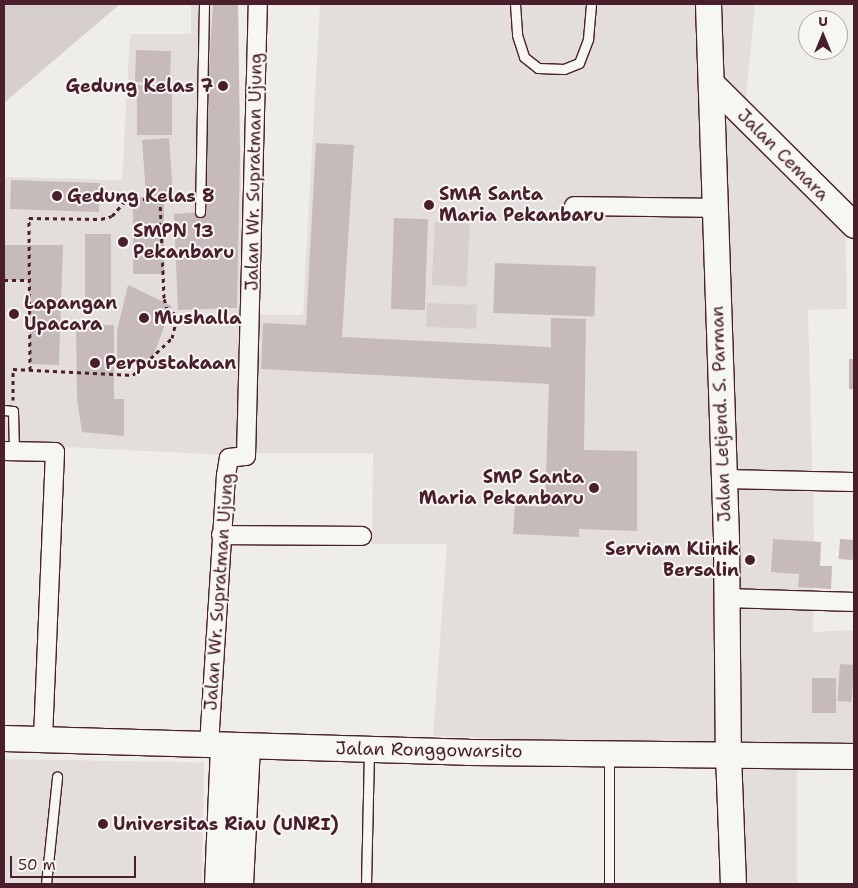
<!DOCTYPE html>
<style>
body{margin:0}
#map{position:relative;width:858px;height:888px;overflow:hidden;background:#efedea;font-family:"Shantell Sans",sans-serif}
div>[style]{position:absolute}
.built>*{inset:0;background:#e3dedc;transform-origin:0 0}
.green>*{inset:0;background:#d7cfce;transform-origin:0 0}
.building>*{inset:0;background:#c6babb;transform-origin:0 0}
.path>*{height:3px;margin-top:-1.5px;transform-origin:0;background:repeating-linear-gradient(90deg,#4a1f2b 0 4px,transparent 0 8px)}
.roads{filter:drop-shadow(1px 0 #4a1f2b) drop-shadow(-1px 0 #4a1f2b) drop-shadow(0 1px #4a1f2b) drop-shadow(0 -1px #4a1f2b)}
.lane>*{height:9px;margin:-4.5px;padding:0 4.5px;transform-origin:4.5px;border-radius:4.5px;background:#f6f6f2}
.street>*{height:18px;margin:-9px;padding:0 9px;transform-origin:9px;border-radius:9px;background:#f6f6f2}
.secondary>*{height:25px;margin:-12.5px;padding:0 12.5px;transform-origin:12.5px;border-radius:12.5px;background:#f6f6f2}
.dots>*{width:14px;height:14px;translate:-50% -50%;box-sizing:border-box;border:2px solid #f6f6f2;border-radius:50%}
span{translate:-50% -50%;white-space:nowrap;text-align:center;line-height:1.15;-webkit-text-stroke:4px #f6f6f2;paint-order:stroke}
.poi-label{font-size:18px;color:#4a1f2b;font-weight:700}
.right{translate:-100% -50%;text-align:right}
.left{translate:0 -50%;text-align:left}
.street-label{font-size:18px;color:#4a1f2b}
.frame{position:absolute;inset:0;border:5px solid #4a1f2b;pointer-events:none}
.north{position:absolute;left:798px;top:10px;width:50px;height:50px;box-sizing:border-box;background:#f6f6f2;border:1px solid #b1a0a2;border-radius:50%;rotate:0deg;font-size:14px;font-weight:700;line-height:20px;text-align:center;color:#4a1f2b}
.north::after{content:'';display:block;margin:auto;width:18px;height:22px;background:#4a1f2b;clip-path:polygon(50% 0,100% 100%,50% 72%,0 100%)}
.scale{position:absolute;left:10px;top:856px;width:126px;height:22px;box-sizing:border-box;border:2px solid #4a1f2b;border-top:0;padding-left:6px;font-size:15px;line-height:18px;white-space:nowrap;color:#4a1f2b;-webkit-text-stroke:4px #f6f6f2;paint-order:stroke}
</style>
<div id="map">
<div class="built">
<div style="clip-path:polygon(191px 4px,238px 4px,246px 456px,4px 444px,4px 177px,122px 180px,130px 34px,191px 34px)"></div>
<div style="clip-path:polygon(320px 4px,755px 4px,743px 127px,845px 229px,847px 309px,808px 310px,814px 528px,813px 632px,854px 630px,854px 743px,797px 743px,797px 884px,740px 884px,734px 748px,433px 736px,447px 544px,372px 544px,373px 453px,249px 453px,255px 315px,303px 315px)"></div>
<div style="left:4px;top:759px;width:200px;height:125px;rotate:1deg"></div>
</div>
<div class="green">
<div style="clip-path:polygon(4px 4px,120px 4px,4px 103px)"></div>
<div style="left:435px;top:222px;width:35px;height:63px;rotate:3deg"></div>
<div style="left:427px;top:303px;width:50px;height:24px;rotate:2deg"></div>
</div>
<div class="building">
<div style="clip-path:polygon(213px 4px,238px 4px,240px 156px,237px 308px,178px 310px,174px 214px,200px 212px)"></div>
<div style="left:136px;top:50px;width:35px;height:32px;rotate:2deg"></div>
<div style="left:137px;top:85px;width:35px;height:50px"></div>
<div style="left:169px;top:138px;width:57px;height:27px;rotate:86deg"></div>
<div style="clip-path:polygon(316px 143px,354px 145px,342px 337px,551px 347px,551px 318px,586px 319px,584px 450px,637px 451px,637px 531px,579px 529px,579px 537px,513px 534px,515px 505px,545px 507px,549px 384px,261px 369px,263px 323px,306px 325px)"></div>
<div style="left:11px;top:180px;width:89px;height:29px;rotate:2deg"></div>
<div style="left:133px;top:197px;width:31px;height:77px"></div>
<div style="left:394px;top:218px;width:34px;height:91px;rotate:2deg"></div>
<div style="left:85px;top:234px;width:26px;height:66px"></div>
<div style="clip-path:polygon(4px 245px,63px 245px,59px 365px,30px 364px,29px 280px,4px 280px)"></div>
<div style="left:495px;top:263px;width:101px;height:50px;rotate:2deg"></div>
<div style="clip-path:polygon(128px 285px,172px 306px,149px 367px,117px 359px,117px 331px)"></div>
<div style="clip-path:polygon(114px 325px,114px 399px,124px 399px,124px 436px,82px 432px,77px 399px,76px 326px)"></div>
<div style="left:849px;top:359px;width:5px;height:30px"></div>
<div style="clip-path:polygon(773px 539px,821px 542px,820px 566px,832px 566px,831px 589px,798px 587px,799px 574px,771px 572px)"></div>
<div style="left:840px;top:539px;width:14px;height:20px;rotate:4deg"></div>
<div style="left:840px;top:664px;width:14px;height:37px;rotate:4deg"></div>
<div style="left:812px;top:678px;width:24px;height:35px"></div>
</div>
<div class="path">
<div style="left:4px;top:280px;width:25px"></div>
<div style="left:30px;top:370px;width:152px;rotate:-90.4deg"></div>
<div style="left:29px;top:218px;width:72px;rotate:0.8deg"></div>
<div style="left:101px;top:219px;width:11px;rotate:-15deg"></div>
<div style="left:112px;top:216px;width:23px;rotate:-49deg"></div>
<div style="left:127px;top:199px;width:33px"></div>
<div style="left:13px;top:400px;width:31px;rotate:-90deg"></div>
<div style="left:13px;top:369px;width:120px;rotate:2.9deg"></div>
<div style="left:133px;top:375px;width:54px;rotate:-43.5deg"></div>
<div style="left:172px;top:338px;width:21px;rotate:-76deg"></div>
<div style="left:177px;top:318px;width:6px;rotate:-108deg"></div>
<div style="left:175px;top:312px;width:8px;rotate:130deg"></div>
<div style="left:170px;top:318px;width:21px;rotate:-107deg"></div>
<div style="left:164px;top:298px;width:99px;rotate:-92.3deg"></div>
<div style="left:160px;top:199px;width:30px;rotate:-2deg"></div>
</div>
<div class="roads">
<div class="lane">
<div style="left:515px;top:4px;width:31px;rotate:86deg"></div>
<div style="left:517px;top:35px;width:23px;rotate:72deg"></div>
<div style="left:524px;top:57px;width:18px;rotate:38deg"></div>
<div style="left:538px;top:68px;width:26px;rotate:2deg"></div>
<div style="left:564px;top:69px;width:16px;rotate:-22deg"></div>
<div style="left:579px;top:63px;width:26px;rotate:-69deg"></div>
<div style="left:588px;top:39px;width:35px;rotate:-85deg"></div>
<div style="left:200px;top:212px;width:208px;rotate:-88.9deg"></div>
<div style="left:4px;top:410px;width:9px;rotate:6deg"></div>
<div style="left:13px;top:411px;width:41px;rotate:88.6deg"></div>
<div style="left:46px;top:884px;width:108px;rotate:-84.1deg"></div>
<div style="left:366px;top:884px;width:134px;rotate:-88.7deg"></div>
<div style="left:609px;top:884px;width:129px;rotate:-90deg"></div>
</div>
<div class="street">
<div style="left:574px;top:206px;width:139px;rotate:0.8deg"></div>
<div style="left:4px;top:451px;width:51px;rotate:1.1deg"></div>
<div style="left:55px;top:452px;width:286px;rotate:92.4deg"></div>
<div style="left:724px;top:479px;width:130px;rotate:1.3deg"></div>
<div style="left:221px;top:535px;width:141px;rotate:0.4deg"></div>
<div style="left:727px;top:598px;width:127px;rotate:1.8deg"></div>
<div style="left:209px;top:745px;width:270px;rotate:-86.4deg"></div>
<div style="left:226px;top:476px;width:18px;rotate:-81deg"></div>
<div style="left:229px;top:458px;width:17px;rotate:-7deg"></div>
<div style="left:246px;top:456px;width:452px;rotate:-88.5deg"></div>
</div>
<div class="secondary">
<div style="left:708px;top:4px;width:535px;rotate:88.07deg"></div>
<div style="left:726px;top:539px;width:215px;rotate:89.5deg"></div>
<div style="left:728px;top:754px;width:130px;rotate:87.8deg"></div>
<div style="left:712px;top:84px;width:200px;rotate:44.8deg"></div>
<div style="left:4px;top:738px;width:463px;rotate:1.7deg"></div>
<div style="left:467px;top:752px;width:387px;rotate:0.6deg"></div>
<div style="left:217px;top:884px;width:139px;rotate:-87.5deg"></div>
<div style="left:240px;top:884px;width:138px;rotate:-87.1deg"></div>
</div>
</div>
<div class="dots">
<div style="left:223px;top:86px;background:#4a1f2b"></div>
<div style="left:57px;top:196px;background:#4a1f2b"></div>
<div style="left:429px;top:205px;background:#4a1f2b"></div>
<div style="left:123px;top:242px;background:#4a1f2b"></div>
<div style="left:14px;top:314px;background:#4a1f2b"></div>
<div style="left:144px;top:318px;background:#4a1f2b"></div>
<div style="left:95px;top:363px;background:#4a1f2b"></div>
<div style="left:594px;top:488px;background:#4a1f2b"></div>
<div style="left:750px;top:560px;background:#4a1f2b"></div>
<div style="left:103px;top:824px;background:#4a1f2b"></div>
</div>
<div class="poi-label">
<span class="right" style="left:213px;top:86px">Gedung Kelas 7</span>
<span class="left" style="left:439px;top:205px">SMA Santa<br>Maria Pekanbaru</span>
<span class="left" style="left:67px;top:196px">Gedung Kelas 8</span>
<span class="left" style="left:133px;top:242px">SMPN 13<br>Pekanbaru</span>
<span class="left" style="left:24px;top:314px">Lapangan<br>Upacara</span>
<span class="left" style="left:154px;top:318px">Mushalla</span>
<span class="left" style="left:105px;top:363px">Perpustakaan</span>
<span class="right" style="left:584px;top:488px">SMP Santa<br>Maria Pekanbaru</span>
<span class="right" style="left:739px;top:560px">Serviam Klinik<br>Bersalin</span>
<span class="left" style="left:113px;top:824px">Universitas Riau (UNRI)</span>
</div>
<div class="street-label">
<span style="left:783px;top:155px;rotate:45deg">Jalan Cemara</span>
<span style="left:254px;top:172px;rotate:-89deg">Jalan Wr. Supratman Ujung</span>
<span style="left:721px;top:414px;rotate:-92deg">Jalan Letjend. S. Parman</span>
<span style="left:219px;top:592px;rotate:-86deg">Jalan Wr. Supratman Ujung</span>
<span style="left:429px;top:750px;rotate:1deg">Jalan Ronggowarsito</span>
</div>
<div class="frame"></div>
<div class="north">U</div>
<div class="scale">50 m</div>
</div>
